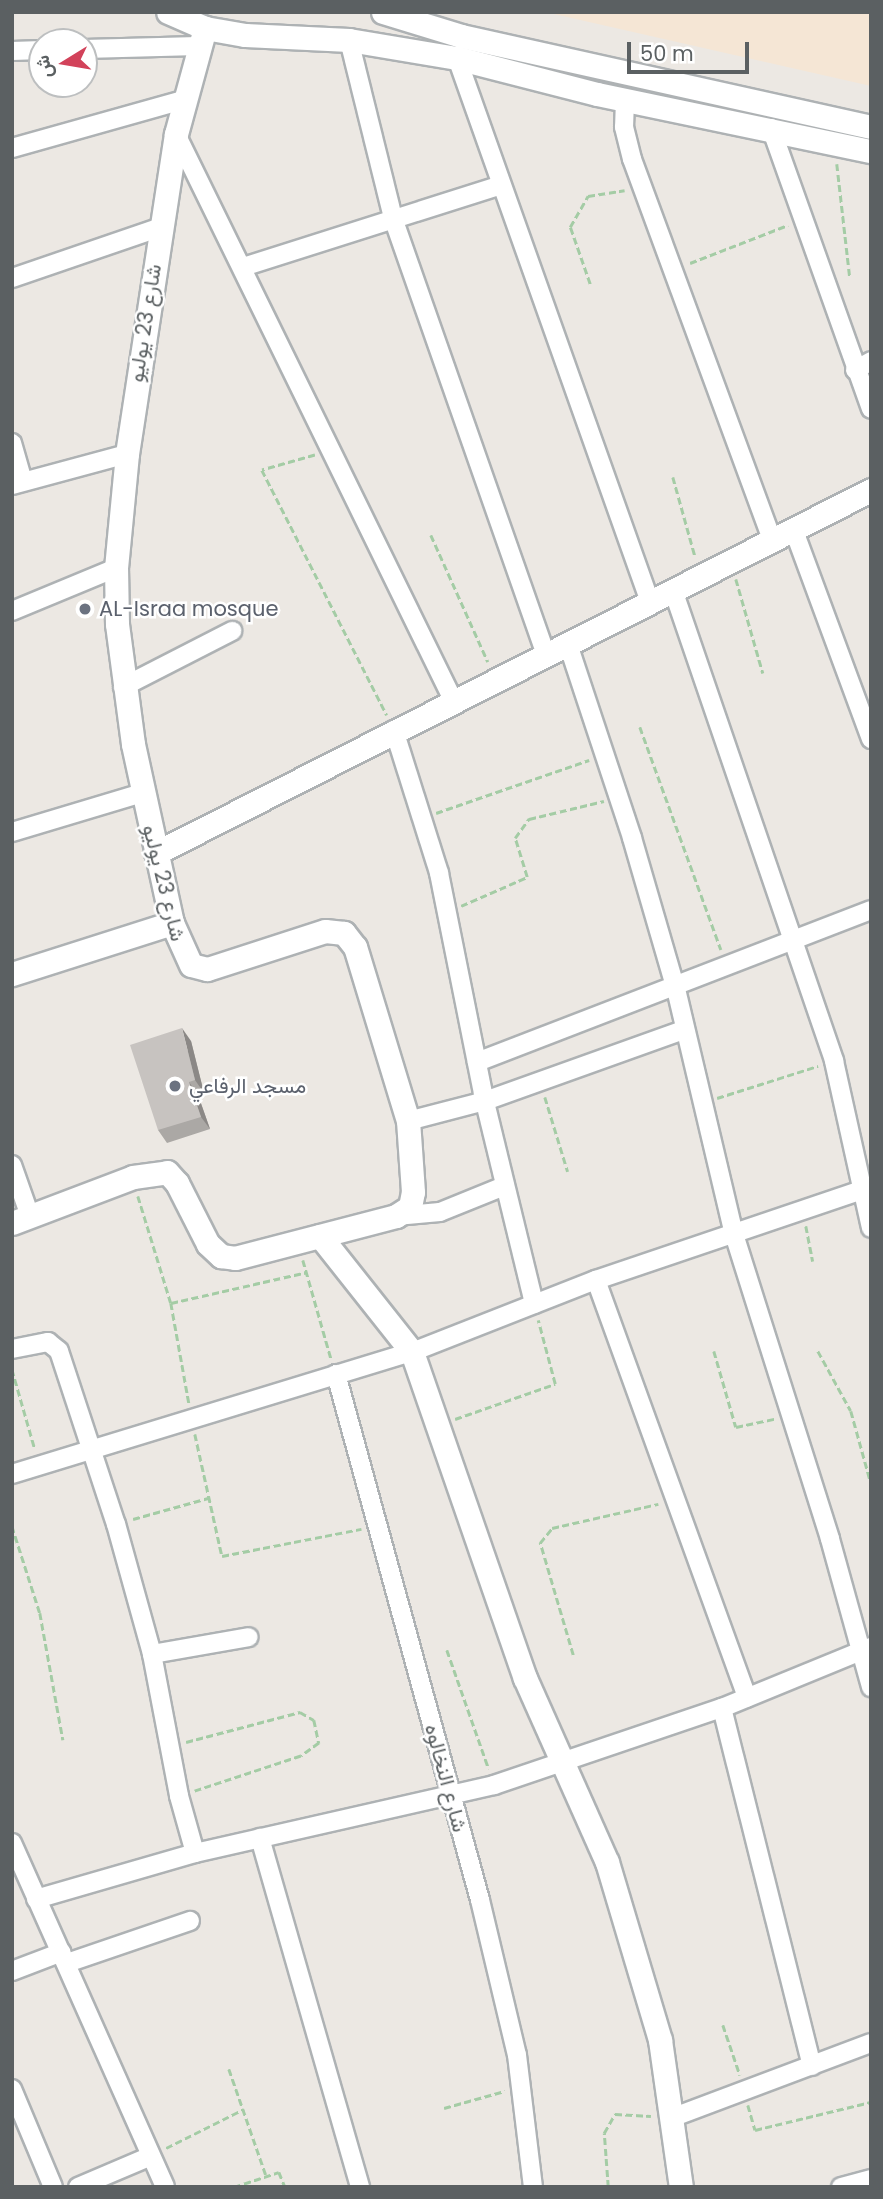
<!DOCTYPE html>
<meta charset="utf-8">
<style>
body{margin:0}
#map{position:relative;width:883px;height:2199px;overflow:hidden;background:#ece8e3;font-family:Poppins,Vazirmatn,sans-serif}
div>[style]{position:absolute}
.sand>*{inset:0;background:#f5e6d5}
.path>*{height:2.5px;margin-top:-1.25px;transform-origin:0;background:repeating-linear-gradient(90deg,#a4cca5 0 7px,transparent 0 10.5px)}
.roads{filter:drop-shadow(2px 0 #aeb2b4) drop-shadow(-2px 0 #aeb2b4) drop-shadow(0 2px #aeb2b4) drop-shadow(0 -2px #aeb2b4)}
.street>*{height:18px;margin:-9px;padding:0 9px;transform-origin:9px;border-radius:9px;background:#fff}
.secondary>*{height:23px;margin:-11.5px;padding:0 11.5px;transform-origin:11.5px;border-radius:11.5px;background:#fff}
.wall>*{inset:0;background:#aba8a5}
.shaded-wall>*{inset:0;background:#8b8886}
.building>*{inset:0;background:#c7c3c0}
.dots>*{width:19px;height:19px;translate:-50% -50%;box-sizing:border-box;border:4px solid #fff;border-radius:50%}
span{translate:-50% -50%;white-space:nowrap;text-align:center;line-height:1.15;-webkit-text-stroke:5px #fff;paint-order:stroke}
.street-label{font-size:21px;color:#5b6062}
.worship-label{font-size:21px;color:#5b616d}
.left{translate:0 -50%;text-align:left}
.frame{position:absolute;inset:0;border:14px solid #5b6062;pointer-events:none}
.north{position:absolute;left:28px;top:28px;width:70px;height:70px;box-sizing:border-box;background:#fff;border:2px solid #bdbfc0;border-radius:50%;rotate:259deg;font-size:19px;font-weight:700;line-height:28px;text-align:center;color:#5b6062}
.north::after{content:'';display:block;margin:auto;width:24px;height:32px;background:#d2425a;clip-path:polygon(50% 0,100% 100%,50% 72%,0 100%)}
.scale{position:absolute;left:627px;top:42px;width:122px;height:32px;box-sizing:border-box;border:4px solid #5b6062;border-top:0;padding-left:9px;font-size:21px;line-height:24px;white-space:nowrap;color:#5b6062;-webkit-text-stroke:5px #fff;paint-order:stroke}
</style>
<div id="map">
<div class="sand">
<div style="clip-path:polygon(545px 12px,871px 12px,871px 86px)"></div>
</div>
<div class="path">
<div style="left:837px;top:164px;width:115px;rotate:83.5deg"></div>
<div style="left:690px;top:263px;width:105px;rotate:-21.2deg"></div>
<div style="left:590px;top:284px;width:60px;rotate:-109.3deg"></div>
<div style="left:570px;top:227px;width:36px;rotate:-60deg"></div>
<div style="left:588px;top:196px;width:37px;rotate:-9deg"></div>
<div style="left:315px;top:455px;width:55px;rotate:164.2deg"></div>
<div style="left:262px;top:470px;width:275px;rotate:63deg"></div>
<div style="left:673px;top:477px;width:82px;rotate:74.4deg"></div>
<div style="left:431px;top:535px;width:139px;rotate:65.8deg"></div>
<div style="left:736px;top:579px;width:98px;rotate:74deg"></div>
<div style="left:640px;top:727px;width:237px;rotate:70deg"></div>
<div style="left:436px;top:813px;width:162px;rotate:-19.1deg"></div>
<div style="left:461px;top:906px;width:72px;rotate:-23.7deg"></div>
<div style="left:527px;top:877px;width:41px;rotate:-107.1deg"></div>
<div style="left:515px;top:838px;width:24px;rotate:-54deg"></div>
<div style="left:529px;top:819px;width:77px;rotate:-13.5deg"></div>
<div style="left:545px;top:1097px;width:78px;rotate:73deg"></div>
<div style="left:717px;top:1098px;width:106px;rotate:-17.6deg"></div>
<div style="left:138px;top:1196px;width:112px;rotate:72.9deg"></div>
<div style="left:171px;top:1303px;width:102px;rotate:79.8deg"></div>
<div style="left:806px;top:1226px;width:36px;rotate:79deg"></div>
<div style="left:303px;top:1260px;width:102px;rotate:74.1deg"></div>
<div style="left:171px;top:1303px;width:139px;rotate:-12.8deg"></div>
<div style="left:714px;top:1351px;width:79px;rotate:73.9deg"></div>
<div style="left:736px;top:1427px;width:39px;rotate:-12deg"></div>
<div style="left:818px;top:1351px;width:68px;rotate:61.2deg"></div>
<div style="left:851px;top:1411px;width:75px;rotate:74.5deg"></div>
<div style="left:12px;top:1369px;width:83px;rotate:74deg"></div>
<div style="left:455px;top:1419px;width:106px;rotate:-19.3deg"></div>
<div style="left:555px;top:1384px;width:66px;rotate:-104.9deg"></div>
<div style="left:195px;top:1434px;width:125px;rotate:77.5deg"></div>
<div style="left:222px;top:1556px;width:142px;rotate:-11deg"></div>
<div style="left:133px;top:1519px;width:78px;rotate:-15.6deg"></div>
<div style="left:12px;top:1526px;width:91px;rotate:72.2deg"></div>
<div style="left:40px;top:1613px;width:129px;rotate:79.7deg"></div>
<div style="left:447px;top:1650px;width:126px;rotate:70.6deg"></div>
<div style="left:573px;top:1655px;width:117px;rotate:-106.4deg"></div>
<div style="left:540px;top:1543px;width:19px;rotate:-51deg"></div>
<div style="left:552px;top:1528px;width:109px;rotate:-12.8deg"></div>
<div style="left:186px;top:1742px;width:118px;rotate:-14.7deg"></div>
<div style="left:300px;top:1712px;width:16px;rotate:30deg"></div>
<div style="left:314px;top:1720px;width:24px;rotate:78deg"></div>
<div style="left:319px;top:1743px;width:22px;rotate:144deg"></div>
<div style="left:301px;top:1756px;width:112px;rotate:161.7deg"></div>
<div style="left:723px;top:2025px;width:53px;rotate:71.2deg"></div>
<div style="left:229px;top:2069px;width:112px;rotate:70.8deg"></div>
<div style="left:748px;top:2105px;width:26px;rotate:74deg"></div>
<div style="left:755px;top:2130px;width:119px;rotate:-13.6deg"></div>
<div style="left:444px;top:2108px;width:63px;rotate:-15.6deg"></div>
<div style="left:166px;top:2148px;width:87px;rotate:-26.6deg"></div>
<div style="left:234px;top:2187px;width:47px;rotate:-18.4deg"></div>
<div style="left:279px;top:2172px;width:16px;rotate:68deg"></div>
<div style="left:608px;top:2187px;width:54px;rotate:-94.2deg"></div>
<div style="left:604px;top:2133px;width:22px;rotate:-60deg"></div>
<div style="left:615px;top:2114px;width:36px;rotate:3deg"></div>
</div>
<div class="roads">
<div class="street">
<div style="left:349px;top:40px;width:183px;rotate:76.1deg"></div>
<div style="left:393px;top:218px;width:463px;rotate:70.7deg"></div>
<div style="left:84px;top:49px;width:114px;rotate:-1.5deg"></div>
<div style="left:12px;top:51px;width:30px;rotate:-2deg"></div>
<div style="left:457px;top:58px;width:577px;rotate:70.47deg"></div>
<div style="left:625px;top:100px;width:27px;rotate:92deg"></div>
<div style="left:624px;top:127px;width:33px;rotate:76deg"></div>
<div style="left:632px;top:159px;width:405px;rotate:69.8deg"></div>
<div style="left:771px;top:128px;width:298px;rotate:70.4deg"></div>
<div style="left:176px;top:134px;width:632px;rotate:63.92deg"></div>
<div style="left:12px;top:148px;width:178px;rotate:-15.7deg"></div>
<div style="left:243px;top:267px;width:269px;rotate:-17.6deg"></div>
<div style="left:12px;top:278px;width:157px;rotate:-18.9deg"></div>
<div style="left:855px;top:370px;width:18px;rotate:-29deg"></div>
<div style="left:12px;top:443px;width:40px;rotate:74deg"></div>
<div style="left:12px;top:485px;width:119px;rotate:-15.1deg"></div>
<div style="left:793px;top:528px;width:225px;rotate:69.7deg"></div>
<div style="left:673px;top:590px;width:498px;rotate:71.1deg"></div>
<div style="left:834px;top:1061px;width:171px;rotate:77.5deg"></div>
<div style="left:12px;top:611px;width:113px;rotate:-22.5deg"></div>
<div style="left:568px;top:644px;width:204px;rotate:71.7deg"></div>
<div style="left:632px;top:838px;width:157px;rotate:73.8deg"></div>
<div style="left:676px;top:989px;width:249px;rotate:76.7deg"></div>
<div style="left:733px;top:1231px;width:323px;rotate:72.5deg"></div>
<div style="left:830px;top:1539px;width:154px;rotate:74.5deg"></div>
<div style="left:123px;top:687px;width:123px;rotate:-27.2deg"></div>
<div style="left:394px;top:730px;width:150px;rotate:72.5deg"></div>
<div style="left:439px;top:873px;width:225px;rotate:78.7deg"></div>
<div style="left:483px;top:1094px;width:216px;rotate:76.3deg"></div>
<div style="left:12px;top:832px;width:136px;rotate:-16.7deg"></div>
<div style="left:477px;top:1062px;width:422px;rotate:-21.1deg"></div>
<div style="left:408px;top:1121px;width:80px;rotate:-14.6deg"></div>
<div style="left:485px;top:1101px;width:210px;rotate:-19.7deg"></div>
<div style="left:12px;top:1165px;width:54px;rotate:70.6deg"></div>
<div style="left:396px;top:1216px;width:44px;rotate:-5.2deg"></div>
<div style="left:440px;top:1212px;width:69px;rotate:-22.1deg"></div>
<div style="left:596px;top:1280px;width:444px;rotate:70.1deg"></div>
<div style="left:12px;top:1349px;width:37px;rotate:-11deg"></div>
<div style="left:48px;top:1342px;width:14px;rotate:39deg"></div>
<div style="left:59px;top:1351px;width:182px;rotate:71.8deg"></div>
<div style="left:116px;top:1524px;width:135px;rotate:74.5deg"></div>
<div style="left:152px;top:1654px;width:145px;rotate:79.2deg"></div>
<div style="left:179px;top:1796px;width:59px;rotate:74.3deg"></div>
<div style="left:336px;top:1374px;width:545px;rotate:74.69deg"></div>
<div style="left:480px;top:1900px;width:159px;rotate:76.6deg"></div>
<div style="left:517px;top:2055px;width:133px;rotate:83.1deg"></div>
<div style="left:12px;top:1474px;width:418px;rotate:-17deg"></div>
<div style="left:412px;top:1352px;width:198px;rotate:-21.4deg"></div>
<div style="left:596px;top:1280px;width:290px;rotate:-18.7deg"></div>
<div style="left:152px;top:1654px;width:98px;rotate:-9.9deg"></div>
<div style="left:722px;top:1708px;width:369px;rotate:75.9deg"></div>
<div style="left:260px;top:1838px;width:363px;rotate:74deg"></div>
<div style="left:12px;top:1843px;width:376px;rotate:66deg"></div>
<div style="left:36px;top:1899px;width:166px;rotate:-16.1deg"></div>
<div style="left:195px;top:1853px;width:307px;rotate:-12.8deg"></div>
<div style="left:494px;top:1785px;width:241px;rotate:-18.7deg"></div>
<div style="left:722px;top:1708px;width:161px;rotate:-22.3deg"></div>
<div style="left:67px;top:1963px;width:130px;rotate:-18.9deg"></div>
<div style="left:12px;top:1971px;width:53px;rotate:-20.8deg"></div>
<div style="left:12px;top:2089px;width:106px;rotate:67.3deg"></div>
<div style="left:674px;top:2117px;width:210px;rotate:-20.6deg"></div>
<div style="left:78px;top:2187px;width:79px;rotate:-23deg"></div>
<div style="left:841px;top:2187px;width:31px;rotate:-15deg"></div>
</div>
<div class="secondary">
<div style="left:168px;top:12px;width:40px;rotate:23.4deg"></div>
<div style="left:205px;top:28px;width:41px;rotate:9.9deg"></div>
<div style="left:245px;top:35px;width:104px;rotate:2.8deg"></div>
<div style="left:349px;top:40px;width:109px;rotate:9.5deg"></div>
<div style="left:457px;top:58px;width:145px;rotate:14.4deg"></div>
<div style="left:597px;top:94px;width:280px;rotate:11.8deg"></div>
<div style="left:383px;top:12px;width:82px;rotate:17.1deg"></div>
<div style="left:461px;top:36px;width:420px;rotate:12.5deg"></div>
<div style="left:156px;top:853px;width:802px;rotate:-26.92deg"></div>
<div style="left:12px;top:974px;width:168px;rotate:-17.7deg"></div>
<div style="left:12px;top:1223px;width:129px;rotate:-20.8deg"></div>
<div style="left:133px;top:1177px;width:34px;rotate:-8deg"></div>
<div style="left:167px;top:1172px;width:15px;rotate:48deg"></div>
<div style="left:177px;top:1183px;width:68px;rotate:63.1deg"></div>
<div style="left:208px;top:1244px;width:18px;rotate:43deg"></div>
<div style="left:221px;top:1256px;width:14px;rotate:8deg"></div>
<div style="left:235px;top:1258px;width:166px;rotate:-14.6deg"></div>
<div style="left:396px;top:1216px;width:17px;rotate:-33deg"></div>
<div style="left:410px;top:1207px;width:15px;rotate:-79deg"></div>
<div style="left:413px;top:1192px;width:71px;rotate:-94deg"></div>
<div style="left:408px;top:1121px;width:182px;rotate:-106.9deg"></div>
<div style="left:355px;top:947px;width:18px;rotate:-128deg"></div>
<div style="left:344px;top:933px;width:19px;rotate:-174deg"></div>
<div style="left:325px;top:931px;width:124px;rotate:162.1deg"></div>
<div style="left:207px;top:969px;width:16px;rotate:-166deg"></div>
<div style="left:191px;top:965px;width:46px;rotate:-114.3deg"></div>
<div style="left:172px;top:923px;width:183px;rotate:-102.3deg"></div>
<div style="left:133px;top:744px;width:121px;rotate:-97.6deg"></div>
<div style="left:117px;top:624px;width:56px;rotate:-91deg"></div>
<div style="left:116px;top:568px;width:115px;rotate:-84.5deg"></div>
<div style="left:127px;top:454px;width:324px;rotate:-81.3deg"></div>
<div style="left:176px;top:134px;width:110px;rotate:-74.7deg"></div>
<div style="left:320px;top:1236px;width:148px;rotate:51.6deg"></div>
<div style="left:412px;top:1352px;width:345px;rotate:70.9deg"></div>
<div style="left:525px;top:1678px;width:201px;rotate:66deg"></div>
<div style="left:607px;top:1862px;width:186px;rotate:73.4deg"></div>
<div style="left:660px;top:2040px;width:148px;rotate:81.9deg"></div>
</div>
</div>
<div class="wall">
<div style="clip-path:polygon(191px 1041px,204px 1093px,198px 1095px,210px 1129px,167px 1143px,158px 1130px)"></div>
</div>
<div class="shaded-wall">
<div style="clip-path:polygon(182px 1028px,191px 1041px,204px 1093px,195px 1080px)"></div>
<div style="clip-path:polygon(189px 1082px,198px 1095px,210px 1129px,201px 1117px)"></div>
</div>
<div class="building">
<div style="clip-path:polygon(182px 1028px,195px 1080px,189px 1082px,201px 1117px,158px 1130px,130px 1045px)"></div>
</div>
<div class="dots">
<div style="left:85px;top:609px;background:#6b7280"></div>
<div style="left:175px;top:1086px;background:#6b7280"></div>
</div>
<div class="street-label">
<span style="left:145px;top:323px;rotate:-81deg">شارع 23 يوليو</span>
<span style="left:164px;top:883px;rotate:76deg">شارع 23 يوليو</span>
<span style="left:446px;top:1778px;rotate:75deg">شارع النخالوه</span>
</div>
<div class="worship-label">
<span class="left" style="left:99px;top:609px">AL-Israa mosque</span>
<span class="left" style="left:189px;top:1086px">مسجد الرفاعي</span>
</div>
<div class="frame"></div>
<div class="north">ش</div>
<div class="scale">50 m</div>
</div>
